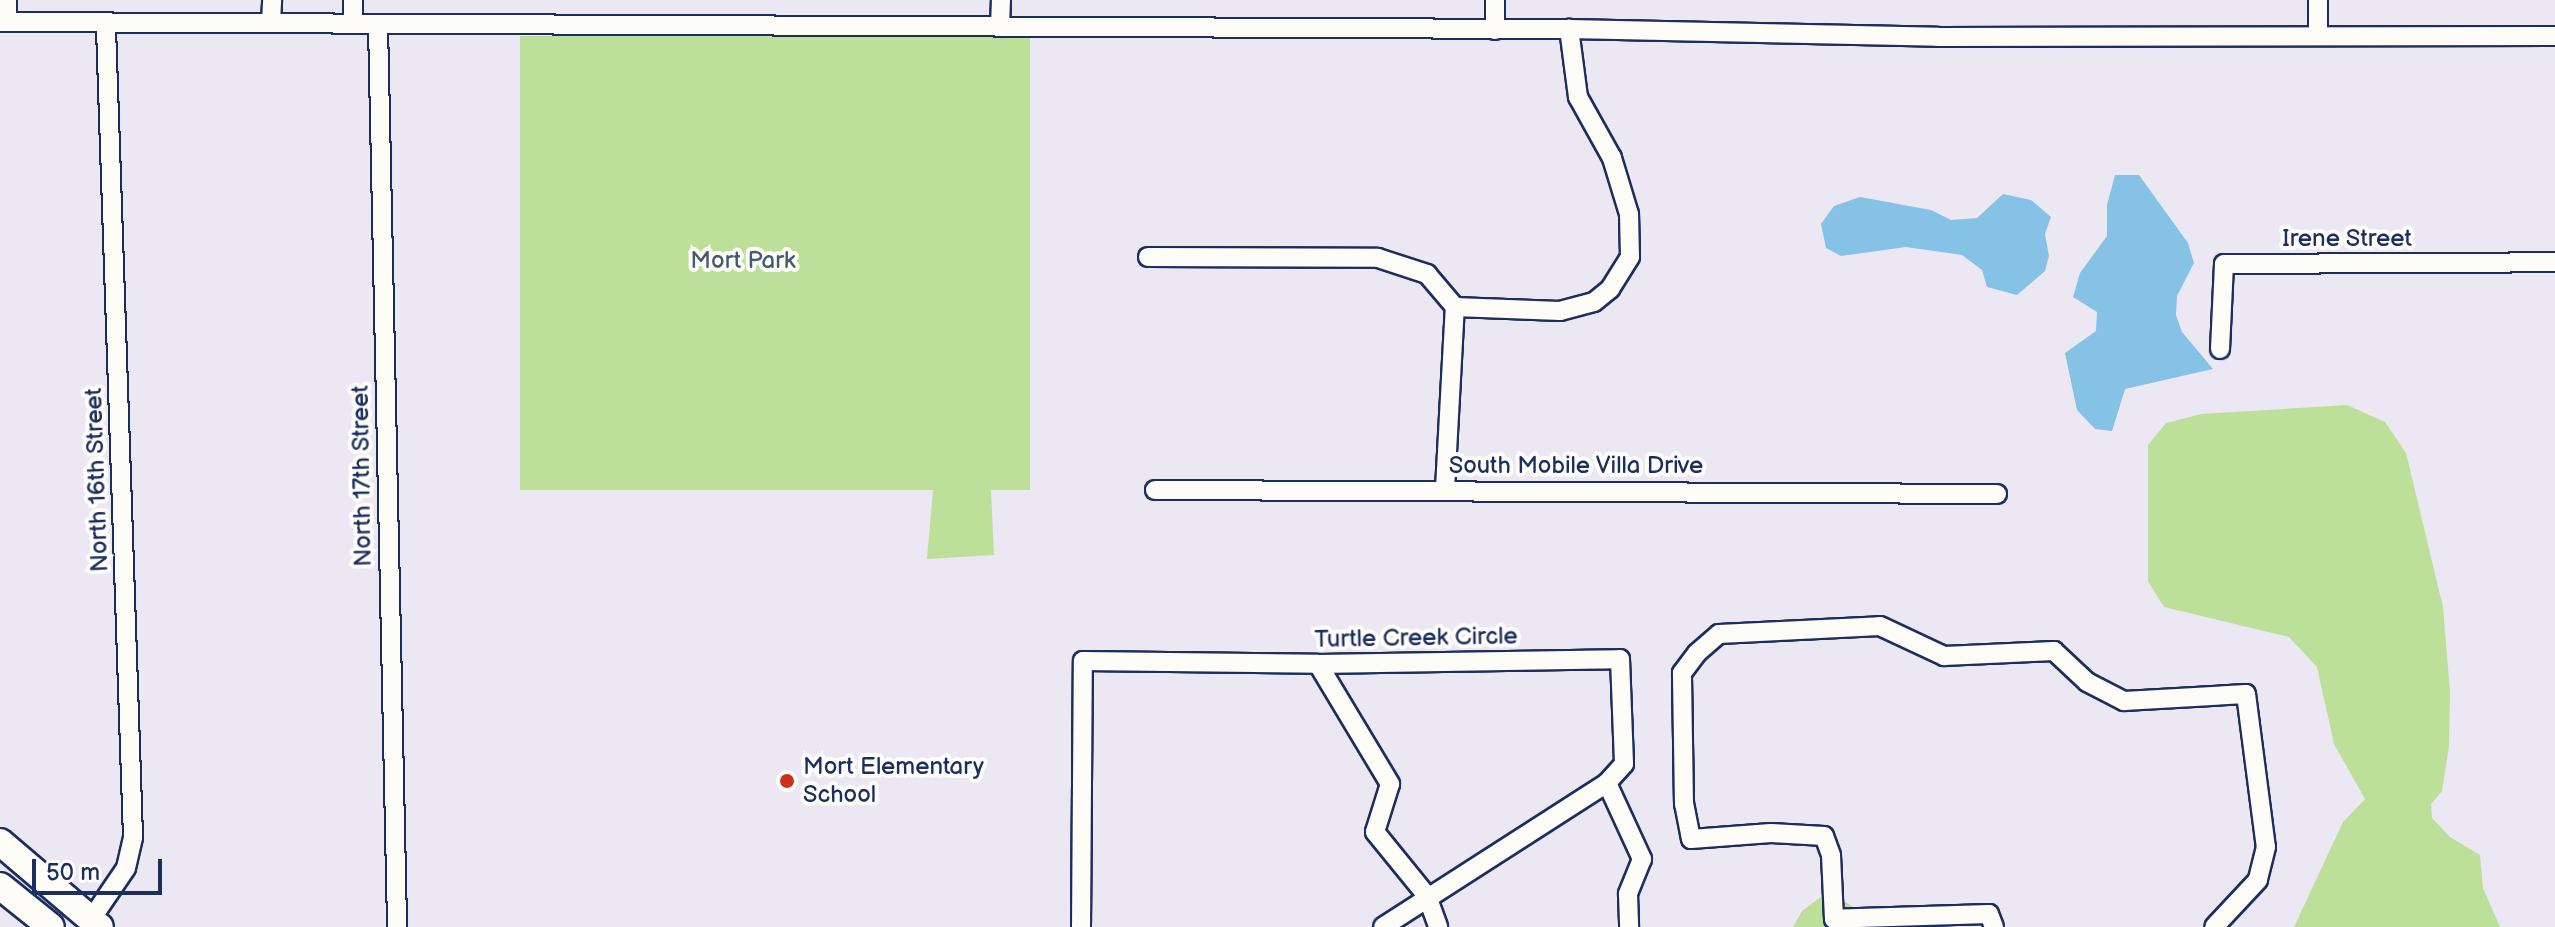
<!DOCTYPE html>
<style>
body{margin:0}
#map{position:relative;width:2555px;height:927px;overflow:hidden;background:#ece8f3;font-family:"Balsamiq Sans",sans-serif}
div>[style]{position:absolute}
.green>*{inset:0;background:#bcdf99;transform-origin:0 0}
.water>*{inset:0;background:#85c2e5}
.roads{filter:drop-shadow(2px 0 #1b2f5e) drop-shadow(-2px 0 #1b2f5e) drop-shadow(0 2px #1b2f5e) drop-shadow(0 -2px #1b2f5e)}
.street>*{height:18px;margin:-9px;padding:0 9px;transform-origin:9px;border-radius:9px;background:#fdfcf7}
.secondary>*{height:26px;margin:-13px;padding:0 13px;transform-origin:13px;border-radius:13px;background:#fdfcf7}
.dots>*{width:22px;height:22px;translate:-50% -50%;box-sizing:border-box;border:4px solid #fdfcf7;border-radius:50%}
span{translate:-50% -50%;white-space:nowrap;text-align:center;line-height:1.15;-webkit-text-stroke:8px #fdfcf7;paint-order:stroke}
.street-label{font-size:24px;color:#1b2f5e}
.park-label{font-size:24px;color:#435b6d}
.poi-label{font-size:24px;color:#1b2f5e}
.left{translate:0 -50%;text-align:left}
.scale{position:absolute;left:32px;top:859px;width:130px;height:36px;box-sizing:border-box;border:4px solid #1b2f5e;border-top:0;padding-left:10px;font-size:24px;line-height:28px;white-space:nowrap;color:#1b2f5e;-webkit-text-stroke:6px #fdfcf7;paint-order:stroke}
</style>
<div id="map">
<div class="green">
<div style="left:520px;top:36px;width:510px;height:454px"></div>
<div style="clip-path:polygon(2347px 405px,2385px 422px,2406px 453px,2443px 607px,2450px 692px,2449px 746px,2442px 791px,2431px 804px,2432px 818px,2450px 837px,2480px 855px,2483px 888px,2500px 927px,2294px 927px,2343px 822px,2365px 799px,2334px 744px,2317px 667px,2289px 637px,2164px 607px,2148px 581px,2148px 445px,2166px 423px,2201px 414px)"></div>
<div style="clip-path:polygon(933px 490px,991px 490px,994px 555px,927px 559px)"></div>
<div style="clip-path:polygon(1821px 897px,1841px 899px,1884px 927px,1793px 927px,1802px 911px)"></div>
</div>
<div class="water">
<div style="clip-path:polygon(2115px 175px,2139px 175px,2188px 243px,2194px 263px,2177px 296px,2176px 315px,2182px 332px,2213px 369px,2125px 389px,2112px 431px,2095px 429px,2077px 410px,2065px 353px,2096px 331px,2097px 312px,2073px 297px,2080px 273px,2107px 236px,2107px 205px)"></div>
<div style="clip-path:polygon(2003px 194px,2031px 200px,2051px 217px,2045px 234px,2049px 256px,2045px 271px,2017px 295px,1987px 287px,1982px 270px,1962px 255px,1906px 247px,1841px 256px,1826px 248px,1821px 224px,1834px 206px,1860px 197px,1931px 210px,1951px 220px,1977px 218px)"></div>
</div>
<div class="roads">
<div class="street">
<div style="left:0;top:22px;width:1569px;rotate:0.26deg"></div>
<div style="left:1569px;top:29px;width:369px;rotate:1.2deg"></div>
<div style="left:1938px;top:37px;width:617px;rotate:-0.09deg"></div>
<div style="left:7px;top:22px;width:22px;rotate:-90deg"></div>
<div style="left:271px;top:22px;width:22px;rotate:-87deg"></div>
<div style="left:353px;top:24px;width:24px;rotate:-90deg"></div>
<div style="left:378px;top:24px;width:903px;rotate:88.79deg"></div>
<div style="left:1000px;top:27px;width:27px;rotate:-88deg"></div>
<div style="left:1495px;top:30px;width:30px;rotate:-90deg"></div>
<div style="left:2318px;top:36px;width:36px;rotate:-90deg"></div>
<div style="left:1148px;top:257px;width:230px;rotate:0.2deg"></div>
<div style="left:1378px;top:258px;width:52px;rotate:18.1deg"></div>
<div style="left:1427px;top:274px;width:43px;rotate:49.7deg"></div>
<div style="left:1455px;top:307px;width:105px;rotate:2.2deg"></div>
<div style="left:1560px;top:311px;width:35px;rotate:-15deg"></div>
<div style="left:1594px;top:302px;width:21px;rotate:-39deg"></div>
<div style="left:1610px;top:289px;width:38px;rotate:-58deg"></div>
<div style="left:1630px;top:257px;width:43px;rotate:-91.3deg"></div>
<div style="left:1629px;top:214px;width:59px;rotate:-106.9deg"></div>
<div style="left:1612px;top:158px;width:70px;rotate:-119.1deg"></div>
<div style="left:1578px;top:97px;width:69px;rotate:-97.5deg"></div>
<div style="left:2220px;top:349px;width:85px;rotate:-87.3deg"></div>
<div style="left:2224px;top:264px;width:331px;rotate:-0.3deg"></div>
<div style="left:1445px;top:489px;width:182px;rotate:-86.9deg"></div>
<div style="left:1155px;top:490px;width:842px;rotate:0.27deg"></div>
<div style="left:1318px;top:664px;width:140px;rotate:59deg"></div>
<div style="left:1390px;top:784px;width:50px;rotate:107.4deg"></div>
<div style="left:1375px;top:832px;width:82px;rotate:50.9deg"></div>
<div style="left:1427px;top:896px;width:33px;rotate:70deg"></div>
<div style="left:1607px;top:783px;width:84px;rotate:65.3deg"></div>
<div style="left:1642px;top:859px;width:38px;rotate:112deg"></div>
<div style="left:1628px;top:894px;width:33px;rotate:88deg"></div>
<div style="left:90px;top:921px;width:64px;rotate:-55.8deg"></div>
<div style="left:126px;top:868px;width:32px;rotate:-77deg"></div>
<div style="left:133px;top:837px;width:811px;rotate:-91.91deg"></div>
<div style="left:1081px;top:927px;width:266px;rotate:-89.6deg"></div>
<div style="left:1083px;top:661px;width:235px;rotate:0.7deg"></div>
<div style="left:1318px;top:664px;width:302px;rotate:-0.9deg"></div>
<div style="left:1620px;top:659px;width:105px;rotate:87.8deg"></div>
<div style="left:1624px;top:764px;width:25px;rotate:132deg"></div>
<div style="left:1607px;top:783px;width:266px;rotate:147.3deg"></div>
<div style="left:1994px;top:927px;width:14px;rotate:-111deg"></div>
<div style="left:1989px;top:914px;width:155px;rotate:178.2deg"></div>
<div style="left:1834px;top:919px;width:64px;rotate:-92.7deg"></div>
<div style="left:1831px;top:855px;width:20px;rotate:-110deg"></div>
<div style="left:1824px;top:836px;width:53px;rotate:-176.8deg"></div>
<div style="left:1771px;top:833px;width:80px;rotate:175.7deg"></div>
<div style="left:1691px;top:839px;width:36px;rotate:-101deg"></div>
<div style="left:1684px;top:804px;width:131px;rotate:-90.9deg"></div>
<div style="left:1682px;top:673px;width:25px;rotate:-53deg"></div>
<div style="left:1697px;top:653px;width:29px;rotate:-41deg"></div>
<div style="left:1719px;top:634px;width:161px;rotate:-2.8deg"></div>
<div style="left:1880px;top:626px;width:71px;rotate:25.1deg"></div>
<div style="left:1944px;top:656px;width:110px;rotate:-2.6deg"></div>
<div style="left:2054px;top:651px;width:45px;rotate:43.2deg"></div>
<div style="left:2087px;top:682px;width:42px;rotate:27.2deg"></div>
<div style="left:2124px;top:701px;width:122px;rotate:-3.3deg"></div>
<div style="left:2246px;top:694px;width:154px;rotate:82.6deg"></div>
<div style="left:2266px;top:847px;width:34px;rotate:104deg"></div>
<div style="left:2258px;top:880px;width:64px;rotate:133.1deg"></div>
</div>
<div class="secondary">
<div style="left:0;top:842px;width:131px;rotate:40.4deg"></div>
<div style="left:0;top:886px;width:65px;rotate:38.8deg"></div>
</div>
</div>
<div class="dots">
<div style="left:787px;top:781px;background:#c8321e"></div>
</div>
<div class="street-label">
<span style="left:2347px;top:239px">Irene Street</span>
<span style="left:1576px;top:466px">South Mobile Villa Drive</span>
<span style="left:362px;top:476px;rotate:-91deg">North 17th Street</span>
<span style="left:97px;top:480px;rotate:-92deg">North 16th Street</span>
<span style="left:1416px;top:638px;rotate:-1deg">Turtle Creek Circle</span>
</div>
<div class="park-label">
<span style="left:743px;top:261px">Mort Park</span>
</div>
<div class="poi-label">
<span class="left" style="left:803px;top:781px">Mort Elementary<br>School</span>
</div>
<div class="scale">50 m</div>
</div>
